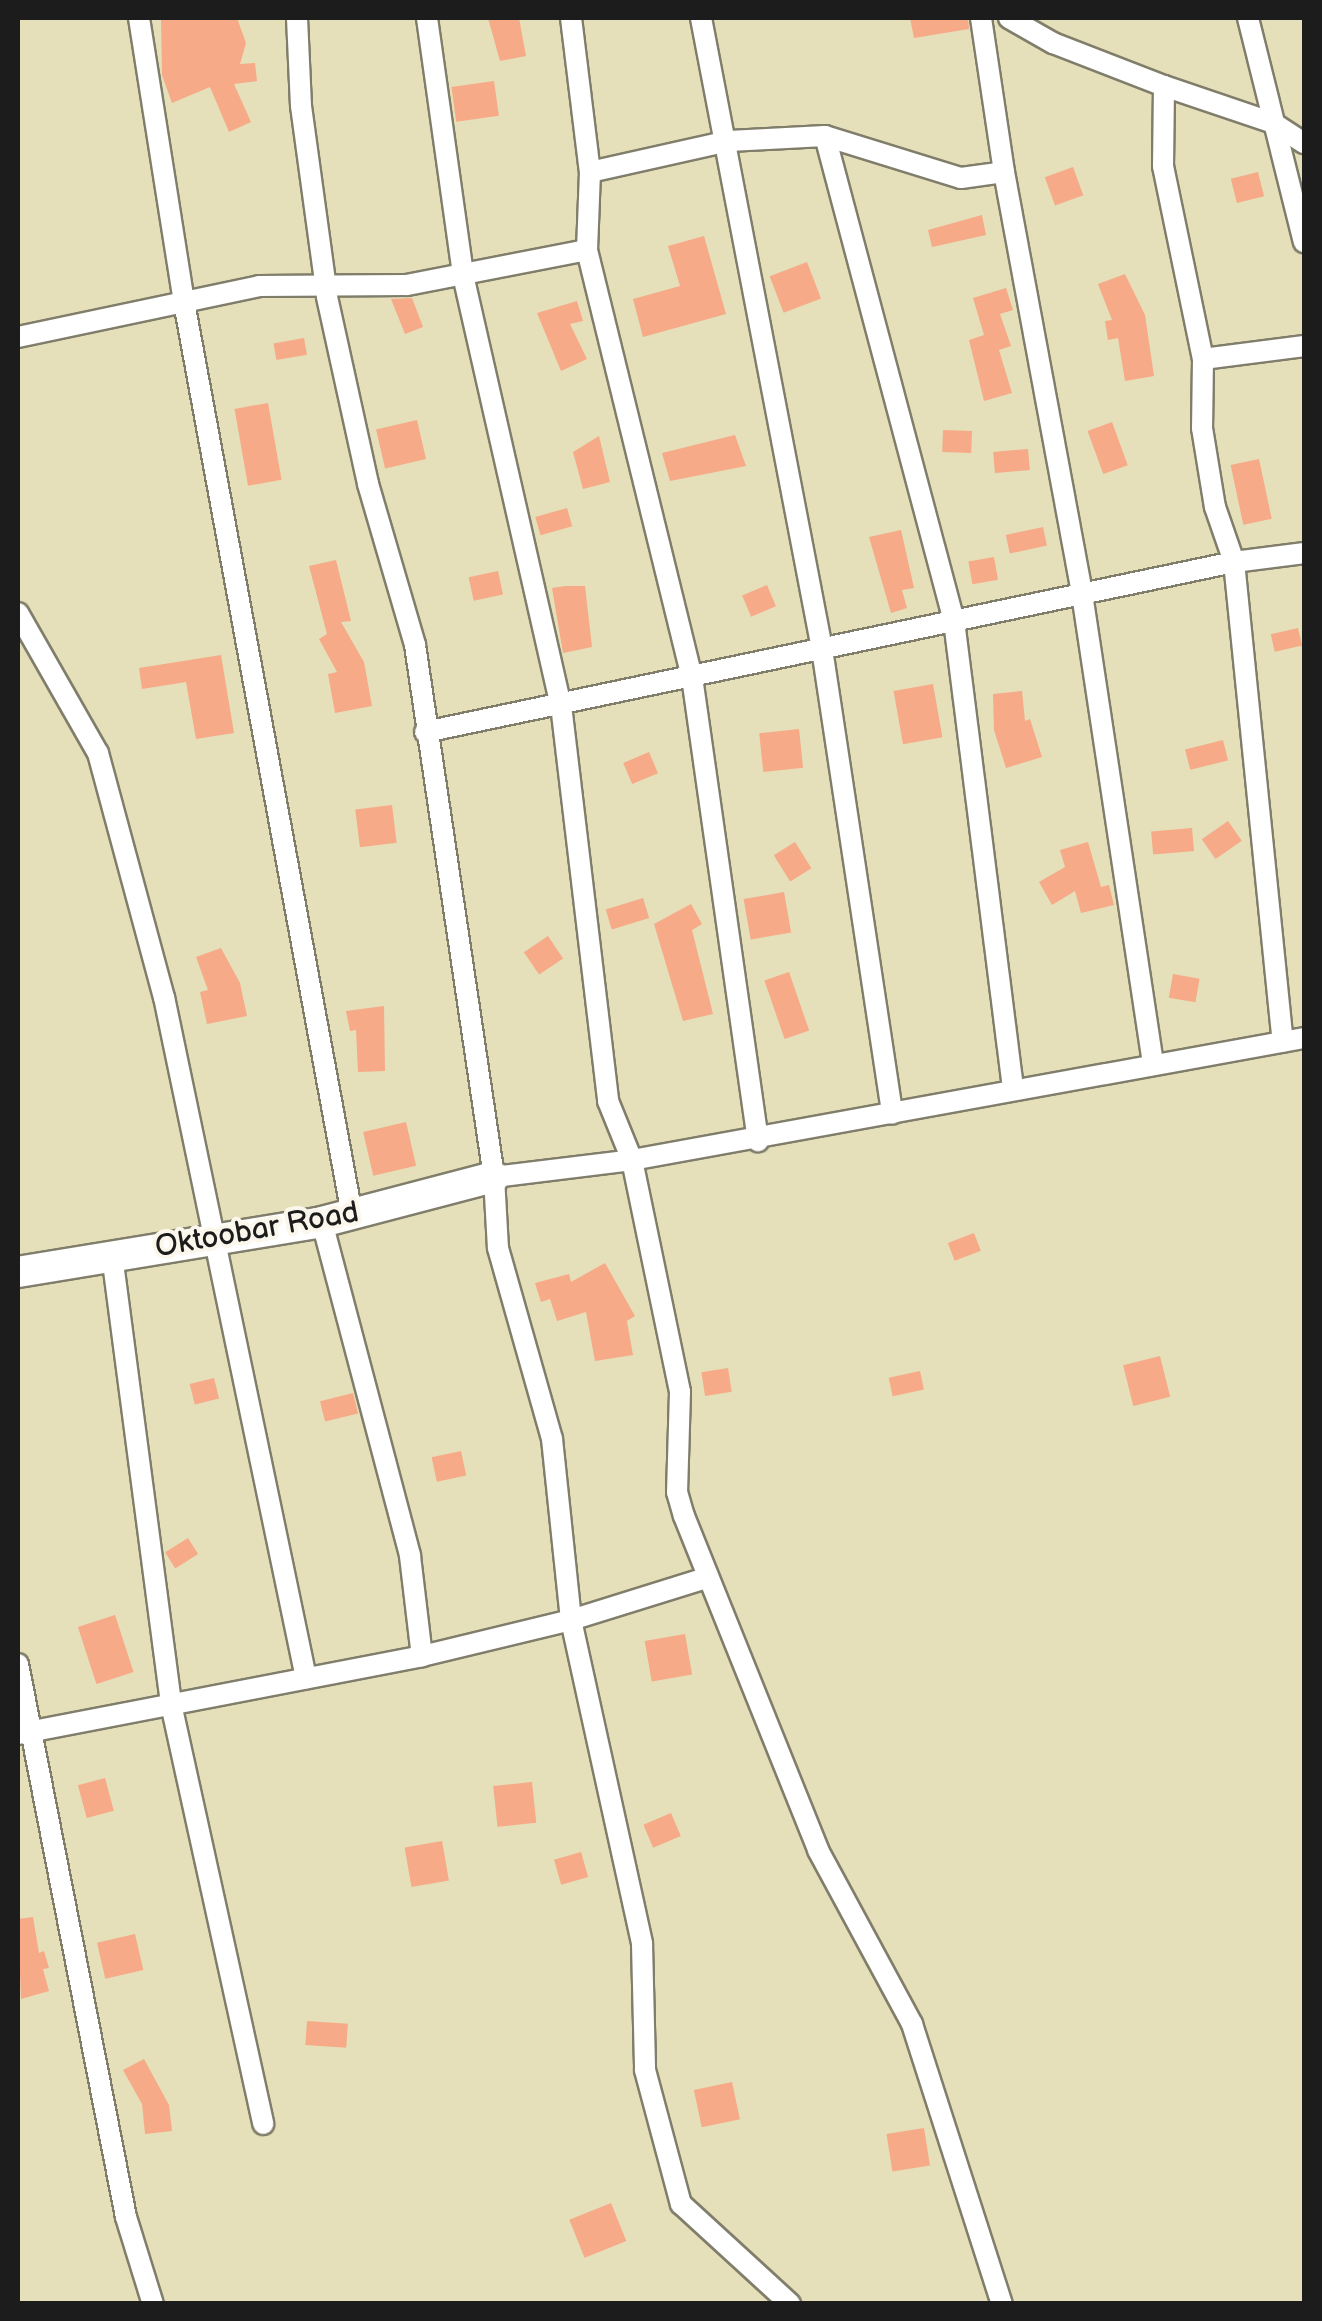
<!DOCTYPE html>
<style>
body{margin:0}
#map{position:relative;width:1322px;height:2321px;overflow:hidden;background:#e5dfba;font-family:"Balsamiq Sans",sans-serif}
div>[style]{position:absolute}
.building>*{inset:0;background:#f6aa87;transform-origin:0 0}
.roads{filter:drop-shadow(2px 0 #807e6b) drop-shadow(-2px 0 #807e6b) drop-shadow(0 2px #807e6b) drop-shadow(0 -2px #807e6b)}
.street>*{height:20px;margin:-10px;padding:0 10px;transform-origin:10px;border-radius:10px;background:#fff}
.secondary>*{height:30px;margin:-15px;padding:0 15px;transform-origin:15px;border-radius:15px;background:#fff}
span{translate:-50% -50%;white-space:nowrap;text-align:center;line-height:1.15;-webkit-text-stroke:8px #fbf7ec;paint-order:stroke}
.street-label{font-size:30px;color:#1c1c1c}
.frame{position:absolute;inset:0;border:20px solid #1c1c1c;pointer-events:none}
</style>
<div id="map">
<div class="building">
<div style="clip-path:polygon(237px 18px,246px 43px,240px 64px,255px 63px,257px 81px,234px 84px,251px 122px,229px 132px,210px 87px,172px 103px,162px 75px,161px 19px)"></div>
<div style="clip-path:polygon(488px 18px,519px 18px,526px 56px,500px 61px)"></div>
<div style="clip-path:polygon(910px 18px,968px 18px,969px 29px,914px 38px)"></div>
<div style="left:494px;top:81px;width:35px;height:43px;rotate:82deg"></div>
<div style="left:1073px;top:167px;width:30px;height:30px;rotate:70deg"></div>
<div style="left:1258px;top:172px;width:25px;height:28px;rotate:76deg"></div>
<div style="clip-path:polygon(982px 215px,986px 235px,932px 247px,928px 230px)"></div>
<div style="clip-path:polygon(704px 236px,726px 314px,643px 337px,633px 299px,680px 286px,668px 246px)"></div>
<div style="left:807px;top:262px;width:39px;height:40px;rotate:69deg"></div>
<div style="clip-path:polygon(1125px 274px,1145px 315px,1154px 376px,1125px 381px,1118px 338px,1108px 340px,1105px 321px,1112px 320px,1098px 284px)"></div>
<div style="clip-path:polygon(1006px 288px,1013px 310px,1000px 314px,1011px 346px,999px 350px,1012px 393px,984px 401px,969px 340px,984px 335px,973px 298px)"></div>
<div style="clip-path:polygon(412px 298px,423px 327px,405px 334px,391px 299px)"></div>
<div style="clip-path:polygon(577px 301px,583px 321px,570px 324px,587px 359px,561px 371px,537px 313px)"></div>
<div style="left:304px;top:338px;width:17px;height:31px;rotate:80deg"></div>
<div style="left:268px;top:403px;width:78px;height:34px;rotate:80deg"></div>
<div style="left:417px;top:420px;width:40px;height:42px;rotate:77deg"></div>
<div style="left:1112px;top:422px;width:46px;height:26px;rotate:70deg"></div>
<div style="left:943px;top:430px;width:29px;height:22px;rotate:2deg"></div>
<div style="clip-path:polygon(735px 435px,746px 466px,670px 481px,662px 453px)"></div>
<div style="clip-path:polygon(599px 436px,610px 482px,583px 489px,573px 452px)"></div>
<div style="left:1028px;top:449px;width:21px;height:35px;rotate:85deg"></div>
<div style="left:1259px;top:459px;width:61px;height:29px;rotate:78deg"></div>
<div style="left:567px;top:508px;width:19px;height:33px;rotate:74deg"></div>
<div style="left:1043px;top:527px;width:19px;height:38px;rotate:78deg"></div>
<div style="clip-path:polygon(901px 530px,914px 588px,902px 590px,907px 608px,891px 613px,869px 537px)"></div>
<div style="left:994px;top:557px;width:23px;height:26px;rotate:80deg"></div>
<div style="clip-path:polygon(336px 560px,351px 621px,341px 622px,364px 662px,372px 706px,335px 713px,328px 674px,337px 672px,319px 639px,327px 634px,309px 566px)"></div>
<div style="left:498px;top:571px;width:24px;height:30px;rotate:78deg"></div>
<div style="left:767px;top:585px;width:23px;height:27px;rotate:67deg"></div>
<div style="clip-path:polygon(565px 586px,585px 586px,592px 647px,563px 653px,552px 588px)"></div>
<div style="left:1298px;top:628px;width:18px;height:28px;rotate:77deg"></div>
<div style="clip-path:polygon(221px 655px,234px 733px,196px 739px,186px 682px,142px 689px,139px 668px)"></div>
<div style="left:933px;top:684px;width:54px;height:40px;rotate:80deg"></div>
<div style="clip-path:polygon(1022px 691px,1025px 721px,1030px 719px,1042px 757px,1006px 768px,994px 730px,993px 694px)"></div>
<div style="left:799px;top:729px;width:39px;height:40px;rotate:84deg"></div>
<div style="left:1223px;top:740px;width:21px;height:39px;rotate:76deg"></div>
<div style="left:649px;top:752px;width:23px;height:28px;rotate:67deg"></div>
<div style="left:392px;top:805px;width:38px;height:37px;rotate:83deg"></div>
<div style="left:1228px;top:821px;width:24px;height:32px;rotate:55deg"></div>
<div style="left:1192px;top:828px;width:23px;height:41px;rotate:85deg"></div>
<div style="left:795px;top:842px;width:31px;height:25px;rotate:58deg"></div>
<div style="clip-path:polygon(1088px 842px,1101px 887px,1109px 885px,1114px 905px,1081px 913px,1075px 891px,1052px 905px,1039px 882px,1065px 867px,1060px 850px)"></div>
<div style="left:784px;top:892px;width:41px;height:41px;rotate:80deg"></div>
<div style="left:643px;top:898px;width:21px;height:39px;rotate:73deg"></div>
<div style="clip-path:polygon(691px 904px,702px 924px,692px 930px,713px 1014px,683px 1021px,654px 924px)"></div>
<div style="left:548px;top:936px;width:27px;height:29px;rotate:56deg"></div>
<div style="clip-path:polygon(221px 948px,240px 983px,247px 1016px,207px 1024px,200px 992px,208px 990px,196px 957px)"></div>
<div style="left:789px;top:972px;width:62px;height:26px;rotate:71deg"></div>
<div style="left:1173px;top:974px;width:27px;height:24px;rotate:10deg"></div>
<div style="clip-path:polygon(384px 1006px,385px 1071px,358px 1072px,356px 1030px,350px 1031px,346px 1011px)"></div>
<div style="left:406px;top:1122px;width:45px;height:44px;rotate:77deg"></div>
<div style="left:974px;top:1233px;width:19px;height:28px;rotate:69deg"></div>
<div style="clip-path:polygon(605px 1263px,635px 1316px,627px 1321px,633px 1355px,595px 1361px,586px 1312px,557px 1321px,550px 1299px,541px 1302px,535px 1283px,569px 1274px,571px 1282px)"></div>
<div style="left:1160px;top:1356px;width:42px;height:38px;rotate:76deg"></div>
<div style="left:728px;top:1368px;width:24px;height:27px;rotate:81deg"></div>
<div style="left:920px;top:1371px;width:19px;height:32px;rotate:78deg"></div>
<div style="left:214px;top:1378px;width:21px;height:25px;rotate:76deg"></div>
<div style="left:353px;top:1393px;width:21px;height:34px;rotate:76deg"></div>
<div style="left:461px;top:1451px;width:25px;height:30px;rotate:78deg"></div>
<div style="left:188px;top:1538px;width:19px;height:27px;rotate:58deg"></div>
<div style="left:115px;top:1615px;width:60px;height:39px;rotate:72deg"></div>
<div style="left:685px;top:1634px;width:41px;height:41px;rotate:80deg"></div>
<div style="left:105px;top:1778px;width:34px;height:28px;rotate:75deg"></div>
<div style="left:532px;top:1782px;width:41px;height:39px;rotate:84deg"></div>
<div style="left:671px;top:1813px;width:25px;height:30px;rotate:67deg"></div>
<div style="left:442px;top:1841px;width:40px;height:38px;rotate:80deg"></div>
<div style="left:581px;top:1852px;width:26px;height:28px;rotate:74deg"></div>
<div style="clip-path:polygon(33px 1917px,39px 1953px,44px 1951px,49px 1968px,43px 1969px,49px 1991px,21px 1999px,18px 1919px)"></div>
<div style="left:135px;top:1934px;width:37px;height:39px;rotate:77deg"></div>
<div style="left:307px;top:2021px;width:41px;height:24px;rotate:4deg"></div>
<div style="clip-path:polygon(144px 2059px,169px 2105px,172px 2131px,145px 2134px,142px 2104px,123px 2070px)"></div>
<div style="left:732px;top:2082px;width:38px;height:39px;rotate:78deg"></div>
<div style="left:924px;top:2128px;width:38px;height:38px;rotate:81deg"></div>
<div style="left:611px;top:2203px;width:41px;height:45px;rotate:68deg"></div>
</div>
<div class="roads">
<div class="street">
<div style="left:139px;top:18px;width:288px;rotate:81deg"></div>
<div style="left:184px;top:302px;width:928px;rotate:79.57deg"></div>
<div style="left:297px;top:18px;width:88px;rotate:87.4deg"></div>
<div style="left:301px;top:106px;width:193px;rotate:82.2deg"></div>
<div style="left:327px;top:297px;width:191px;rotate:77.6deg"></div>
<div style="left:368px;top:484px;width:168px;rotate:73.7deg"></div>
<div style="left:415px;top:645px;width:538px;rotate:81.55deg"></div>
<div style="left:494px;top:1177px;width:139px;rotate:-7deg"></div>
<div style="left:632px;top:1160px;width:237px;rotate:78.3deg"></div>
<div style="left:680px;top:1392px;width:100px;rotate:91.7deg"></div>
<div style="left:677px;top:1492px;width:25px;rotate:74deg"></div>
<div style="left:684px;top:1516px;width:360px;rotate:68.1deg"></div>
<div style="left:818px;top:1850px;width:198px;rotate:61.6deg"></div>
<div style="left:912px;top:2024px;width:294px;rotate:72.2deg"></div>
<div style="left:427px;top:18px;width:260px;rotate:82deg"></div>
<div style="left:463px;top:275px;width:441px;rotate:77.2deg"></div>
<div style="left:561px;top:705px;width:399px;rotate:83.2deg"></div>
<div style="left:608px;top:1101px;width:64px;rotate:67.9deg"></div>
<div style="left:632px;top:1160px;width:683px;rotate:-10.29deg"></div>
<div style="left:571px;top:18px;width:155px;rotate:83deg"></div>
<div style="left:590px;top:172px;width:142px;rotate:-12.6deg"></div>
<div style="left:729px;top:141px;width:96px;rotate:-3deg"></div>
<div style="left:825px;top:136px;width:142px;rotate:17.2deg"></div>
<div style="left:961px;top:178px;width:43px;rotate:-7.9deg"></div>
<div style="left:1004px;top:172px;width:156px;rotate:-98.5deg"></div>
<div style="left:701px;top:18px;width:642px;rotate:79.14deg"></div>
<div style="left:822px;top:649px;width:470px;rotate:81.4deg"></div>
<div style="left:1009px;top:18px;width:51px;rotate:29.6deg"></div>
<div style="left:1053px;top:43px;width:119px;rotate:21.2deg"></div>
<div style="left:1164px;top:86px;width:80px;rotate:90.7deg"></div>
<div style="left:1163px;top:166px;width:197px;rotate:78.3deg"></div>
<div style="left:1203px;top:359px;width:69px;rotate:90.8deg"></div>
<div style="left:1202px;top:428px;width:80px;rotate:80.7deg"></div>
<div style="left:1215px;top:507px;width:58px;rotate:70.9deg"></div>
<div style="left:1234px;top:562px;width:482px;rotate:84.2deg"></div>
<div style="left:1248px;top:18px;width:231px;rotate:76deg"></div>
<div style="left:1164px;top:86px;width:115px;rotate:18.7deg"></div>
<div style="left:1273px;top:123px;width:37px;rotate:33deg"></div>
<div style="left:825px;top:136px;width:502px;rotate:75.11deg"></div>
<div style="left:954px;top:621px;width:472px;rotate:82.8deg"></div>
<div style="left:1004px;top:172px;width:429px;rotate:79.5deg"></div>
<div style="left:1082px;top:594px;width:476px;rotate:81.4deg"></div>
<div style="left:587px;top:250px;width:440px;rotate:76.2deg"></div>
<div style="left:692px;top:677px;width:469px;rotate:81.9deg"></div>
<div style="left:18px;top:337px;width:246px;rotate:-11.9deg"></div>
<div style="left:259px;top:286px;width:148px;rotate:-0.4deg"></div>
<div style="left:407px;top:285px;width:183px;rotate:-11deg"></div>
<div style="left:587px;top:250px;width:78px;rotate:-87.8deg"></div>
<div style="left:1203px;top:359px;width:102px;rotate:-7.3deg"></div>
<div style="left:18px;top:613px;width:161px;rotate:60.3deg"></div>
<div style="left:98px;top:753px;width:253px;rotate:74.9deg"></div>
<div style="left:164px;top:997px;width:696px;rotate:78.22deg"></div>
<div style="left:425px;top:732px;width:827px;rotate:-11.87deg"></div>
<div style="left:1234px;top:562px;width:71px;rotate:-7.3deg"></div>
<div style="left:494px;top:1177px;width:71px;rotate:86.8deg"></div>
<div style="left:498px;top:1248px;width:198px;rotate:74.2deg"></div>
<div style="left:552px;top:1439px;width:182px;rotate:84deg"></div>
<div style="left:571px;top:1620px;width:332px;rotate:77.6deg"></div>
<div style="left:642px;top:1944px;width:126px;rotate:88.6deg"></div>
<div style="left:645px;top:2070px;width:139px;rotate:75deg"></div>
<div style="left:681px;top:2204px;width:148px;rotate:42.5deg"></div>
<div style="left:322px;top:1222px;width:345px;rotate:75.2deg"></div>
<div style="left:410px;top:1556px;width:101px;rotate:83.2deg"></div>
<div style="left:112px;top:1255px;width:453px;rotate:82.5deg"></div>
<div style="left:171px;top:1704px;width:430px;rotate:77.6deg"></div>
<div style="left:18px;top:1664px;width:563px;rotate:78.95deg"></div>
<div style="left:126px;top:2217px;width:91px;rotate:72.8deg"></div>
<div style="left:18px;top:1734px;width:411px;rotate:-10.9deg"></div>
<div style="left:422px;top:1656px;width:153px;rotate:-13.6deg"></div>
<div style="left:571px;top:1620px;width:141px;rotate:-17.3deg"></div>
</div>
<div class="secondary">
<div style="left:18px;top:1272px;width:308px;rotate:-9.3deg"></div>
<div style="left:322px;top:1222px;width:178px;rotate:-14.7deg"></div>
</div>
</div>
<div class="street-label">
<span style="left:257px;top:1230px;rotate:-10deg">Oktoobar Road</span>
</div>
<div class="frame"></div>
</div>
